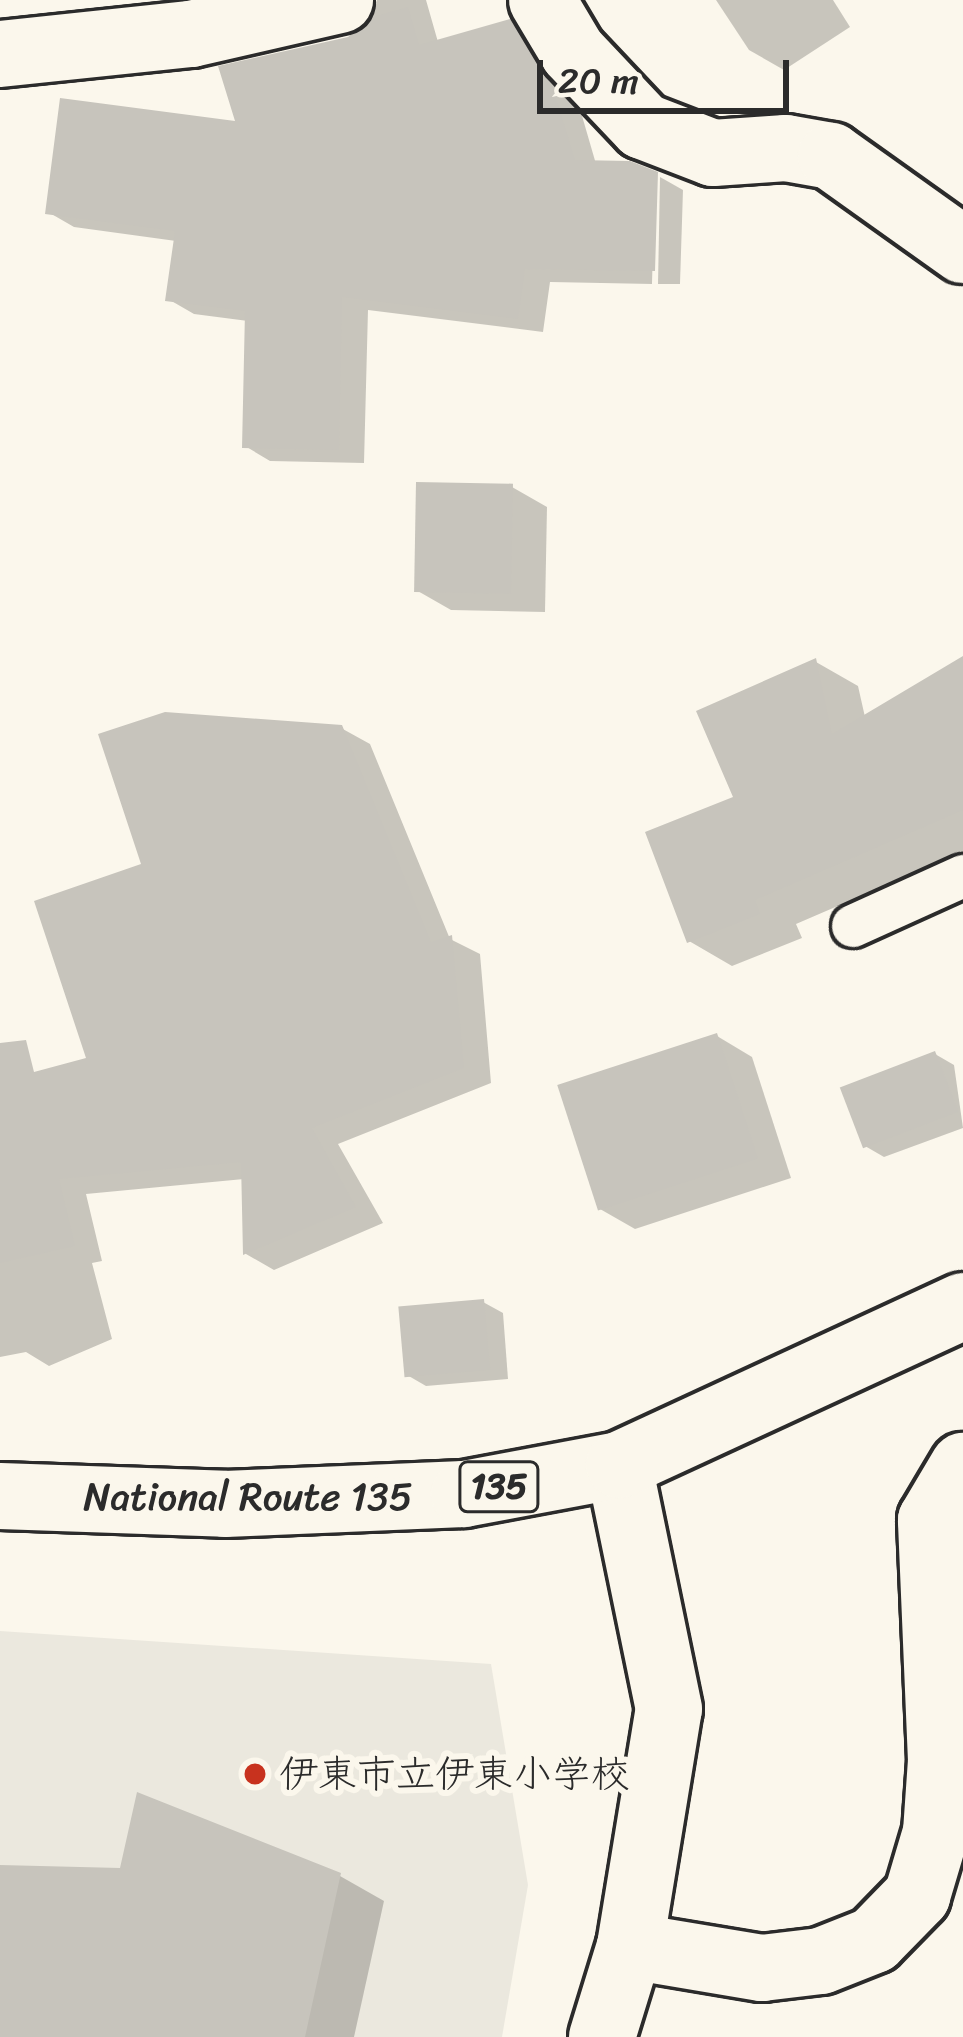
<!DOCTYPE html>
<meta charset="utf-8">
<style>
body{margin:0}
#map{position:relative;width:963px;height:2037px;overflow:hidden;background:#fbf7ec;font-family:Sriracha,"Klee One",sans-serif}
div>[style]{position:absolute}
.built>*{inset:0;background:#ebe8de}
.shadow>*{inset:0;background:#0003}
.building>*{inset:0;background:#c7c4bc;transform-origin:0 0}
.roads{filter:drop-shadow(3px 0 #2b2b2b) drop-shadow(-3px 0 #2b2b2b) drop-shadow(0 3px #2b2b2b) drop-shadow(0 -3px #2b2b2b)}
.lane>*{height:42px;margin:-21px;padding:0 21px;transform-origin:21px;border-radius:21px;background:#fbf7ec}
.street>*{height:66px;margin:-33px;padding:0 33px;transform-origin:33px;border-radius:33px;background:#fbf7ec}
.secondary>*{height:66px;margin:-33px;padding:0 33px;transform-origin:33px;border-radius:33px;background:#fbf7ec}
.highway>*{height:66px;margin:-33px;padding:0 33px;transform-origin:33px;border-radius:33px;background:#fbf7ec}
.dots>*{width:33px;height:33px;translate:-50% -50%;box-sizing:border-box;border:6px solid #fbf7ec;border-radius:50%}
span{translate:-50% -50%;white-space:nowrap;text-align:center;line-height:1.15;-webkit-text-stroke:12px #fbf7ec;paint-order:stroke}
.shield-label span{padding:3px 9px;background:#fbf7ec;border:3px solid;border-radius:9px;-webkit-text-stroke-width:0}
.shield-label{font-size:36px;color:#2b2b2b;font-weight:700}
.street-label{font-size:39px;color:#2b2b2b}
.poi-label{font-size:39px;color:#2b2b2b}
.left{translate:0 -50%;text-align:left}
.scale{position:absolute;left:537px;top:60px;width:252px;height:54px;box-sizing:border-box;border:6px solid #2b2b2b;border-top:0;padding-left:15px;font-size:36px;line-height:42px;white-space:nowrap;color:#2b2b2b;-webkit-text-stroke:9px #fbf7ec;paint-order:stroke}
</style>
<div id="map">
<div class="built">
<div style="clip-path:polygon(0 1631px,491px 1664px,528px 1885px,502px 2037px,0 2037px)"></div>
</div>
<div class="shadow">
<div style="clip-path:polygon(377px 0,426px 0,438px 42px,510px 23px,536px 38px,578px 102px,596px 164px,655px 174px,652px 284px,550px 282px,543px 332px,368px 310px,364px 463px,270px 461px,245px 446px,248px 321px,194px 314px,168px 299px,176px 241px,74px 227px,48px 212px,361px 67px)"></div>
<div style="clip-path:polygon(716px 0,833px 0,850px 27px,784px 70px,749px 50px)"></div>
<div style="clip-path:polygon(660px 177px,683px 190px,680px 284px,658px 284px)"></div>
<div style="clip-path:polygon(512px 487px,547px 507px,545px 612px,451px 610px,416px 590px)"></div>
<div style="clip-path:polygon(963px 659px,963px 852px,796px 924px,802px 938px,732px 966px,689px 941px,737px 799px,816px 662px,858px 686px,865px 717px)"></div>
<div style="clip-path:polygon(341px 728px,370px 744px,450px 939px,480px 954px,491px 1083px,338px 1144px,383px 1223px,274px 1270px,246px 1254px,244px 1179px,86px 1194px,102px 1261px,92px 1263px,112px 1339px,49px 1366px,26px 1352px,0 1357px,0 1084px,90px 1060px,303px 811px)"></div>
<div style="clip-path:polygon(717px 1036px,752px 1057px,791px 1178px,635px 1229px,600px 1209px)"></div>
<div style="clip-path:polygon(935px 1054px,954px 1065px,963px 1128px,884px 1157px,865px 1146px)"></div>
<div style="clip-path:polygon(483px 1302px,503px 1313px,508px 1379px,426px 1386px,407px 1375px)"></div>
<div style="clip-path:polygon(0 1868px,340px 1876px,384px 1901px,354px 2037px,0 2037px)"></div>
</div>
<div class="building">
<div style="clip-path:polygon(408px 7px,419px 45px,510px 19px,552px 85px,575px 160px,630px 161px,658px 172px,655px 271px,525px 269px,518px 319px,342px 297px,339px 450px,242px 448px,245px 311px,165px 301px,175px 231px,45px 214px,60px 98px,235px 121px,218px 66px,348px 37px,372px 17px)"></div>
<div style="left:416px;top:482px;width:97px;height:110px;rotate:1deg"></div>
<div style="clip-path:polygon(963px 656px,963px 810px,755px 900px,760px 914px,687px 943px,645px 832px,733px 797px,696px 711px,816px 658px,832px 734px)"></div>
<div style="clip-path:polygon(165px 712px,342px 725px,431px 942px,452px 935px,464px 1068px,312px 1128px,356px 1207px,243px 1255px,241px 1162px,59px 1179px,75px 1246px,0 1263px,0 1043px,26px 1040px,34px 1072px,86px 1058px,34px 901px,141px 864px,98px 734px)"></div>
<div style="left:717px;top:1033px;width:132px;height:168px;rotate:72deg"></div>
<div style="left:935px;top:1051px;width:65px;height:102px;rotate:69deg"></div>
<div style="left:484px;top:1299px;width:71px;height:86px;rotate:85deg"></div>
<div style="clip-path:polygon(137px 1792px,341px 1873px,305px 2037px,0 2037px,0 1865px,120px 1868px)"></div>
</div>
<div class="roads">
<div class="lane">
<div style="left:853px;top:926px;width:121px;rotate:-24.4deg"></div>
</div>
<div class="street">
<div style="left:542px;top:0;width:61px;rotate:59.2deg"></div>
<div style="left:573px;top:52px;width:102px;rotate:46.6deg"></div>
<div style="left:643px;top:126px;width:75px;rotate:21.1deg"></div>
<div style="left:713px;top:153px;width:73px;rotate:-3.9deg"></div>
<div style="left:786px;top:148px;width:46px;rotate:10.1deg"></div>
<div style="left:831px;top:156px;width:162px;rotate:35.5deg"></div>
<div style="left:0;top:54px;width:192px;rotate:-6deg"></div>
<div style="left:191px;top:34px;width:153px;rotate:-12.9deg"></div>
<div style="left:630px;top:1946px;width:134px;rotate:9.5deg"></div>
<div style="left:762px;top:1968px;width:59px;rotate:-6.8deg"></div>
<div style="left:821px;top:1961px;width:57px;rotate:-21.6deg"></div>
<div style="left:874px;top:1940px;width:62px;rotate:-45.7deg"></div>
<div style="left:917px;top:1896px;width:67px;rotate:-73.5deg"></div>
<div style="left:936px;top:1832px;width:71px;rotate:-86deg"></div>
<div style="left:941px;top:1761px;width:241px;rotate:-92.4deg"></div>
<div style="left:931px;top:1520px;width:63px;rotate:-59.3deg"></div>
</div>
<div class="secondary">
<div style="left:602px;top:2037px;width:95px;rotate:-72.9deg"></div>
<div style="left:630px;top:1946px;width:240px;rotate:-80.7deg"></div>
<div style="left:669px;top:1709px;width:249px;rotate:-101.6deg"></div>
</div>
<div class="highway">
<div style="left:0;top:1496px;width:225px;rotate:2deg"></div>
<div style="left:225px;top:1504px;width:239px;rotate:-2.4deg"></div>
<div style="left:464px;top:1494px;width:158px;rotate:-10.6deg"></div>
<div style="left:619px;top:1465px;width:379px;rotate:-24.8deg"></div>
</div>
</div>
<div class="dots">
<div style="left:255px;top:1774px;background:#c8321e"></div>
</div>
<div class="shield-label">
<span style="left:499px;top:1487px">135</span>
</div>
<div class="street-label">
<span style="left:248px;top:1497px">National Route 135</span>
</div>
<div class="poi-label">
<span class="left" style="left:279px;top:1774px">伊東市立伊東小学校</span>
</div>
<div class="scale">20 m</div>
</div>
